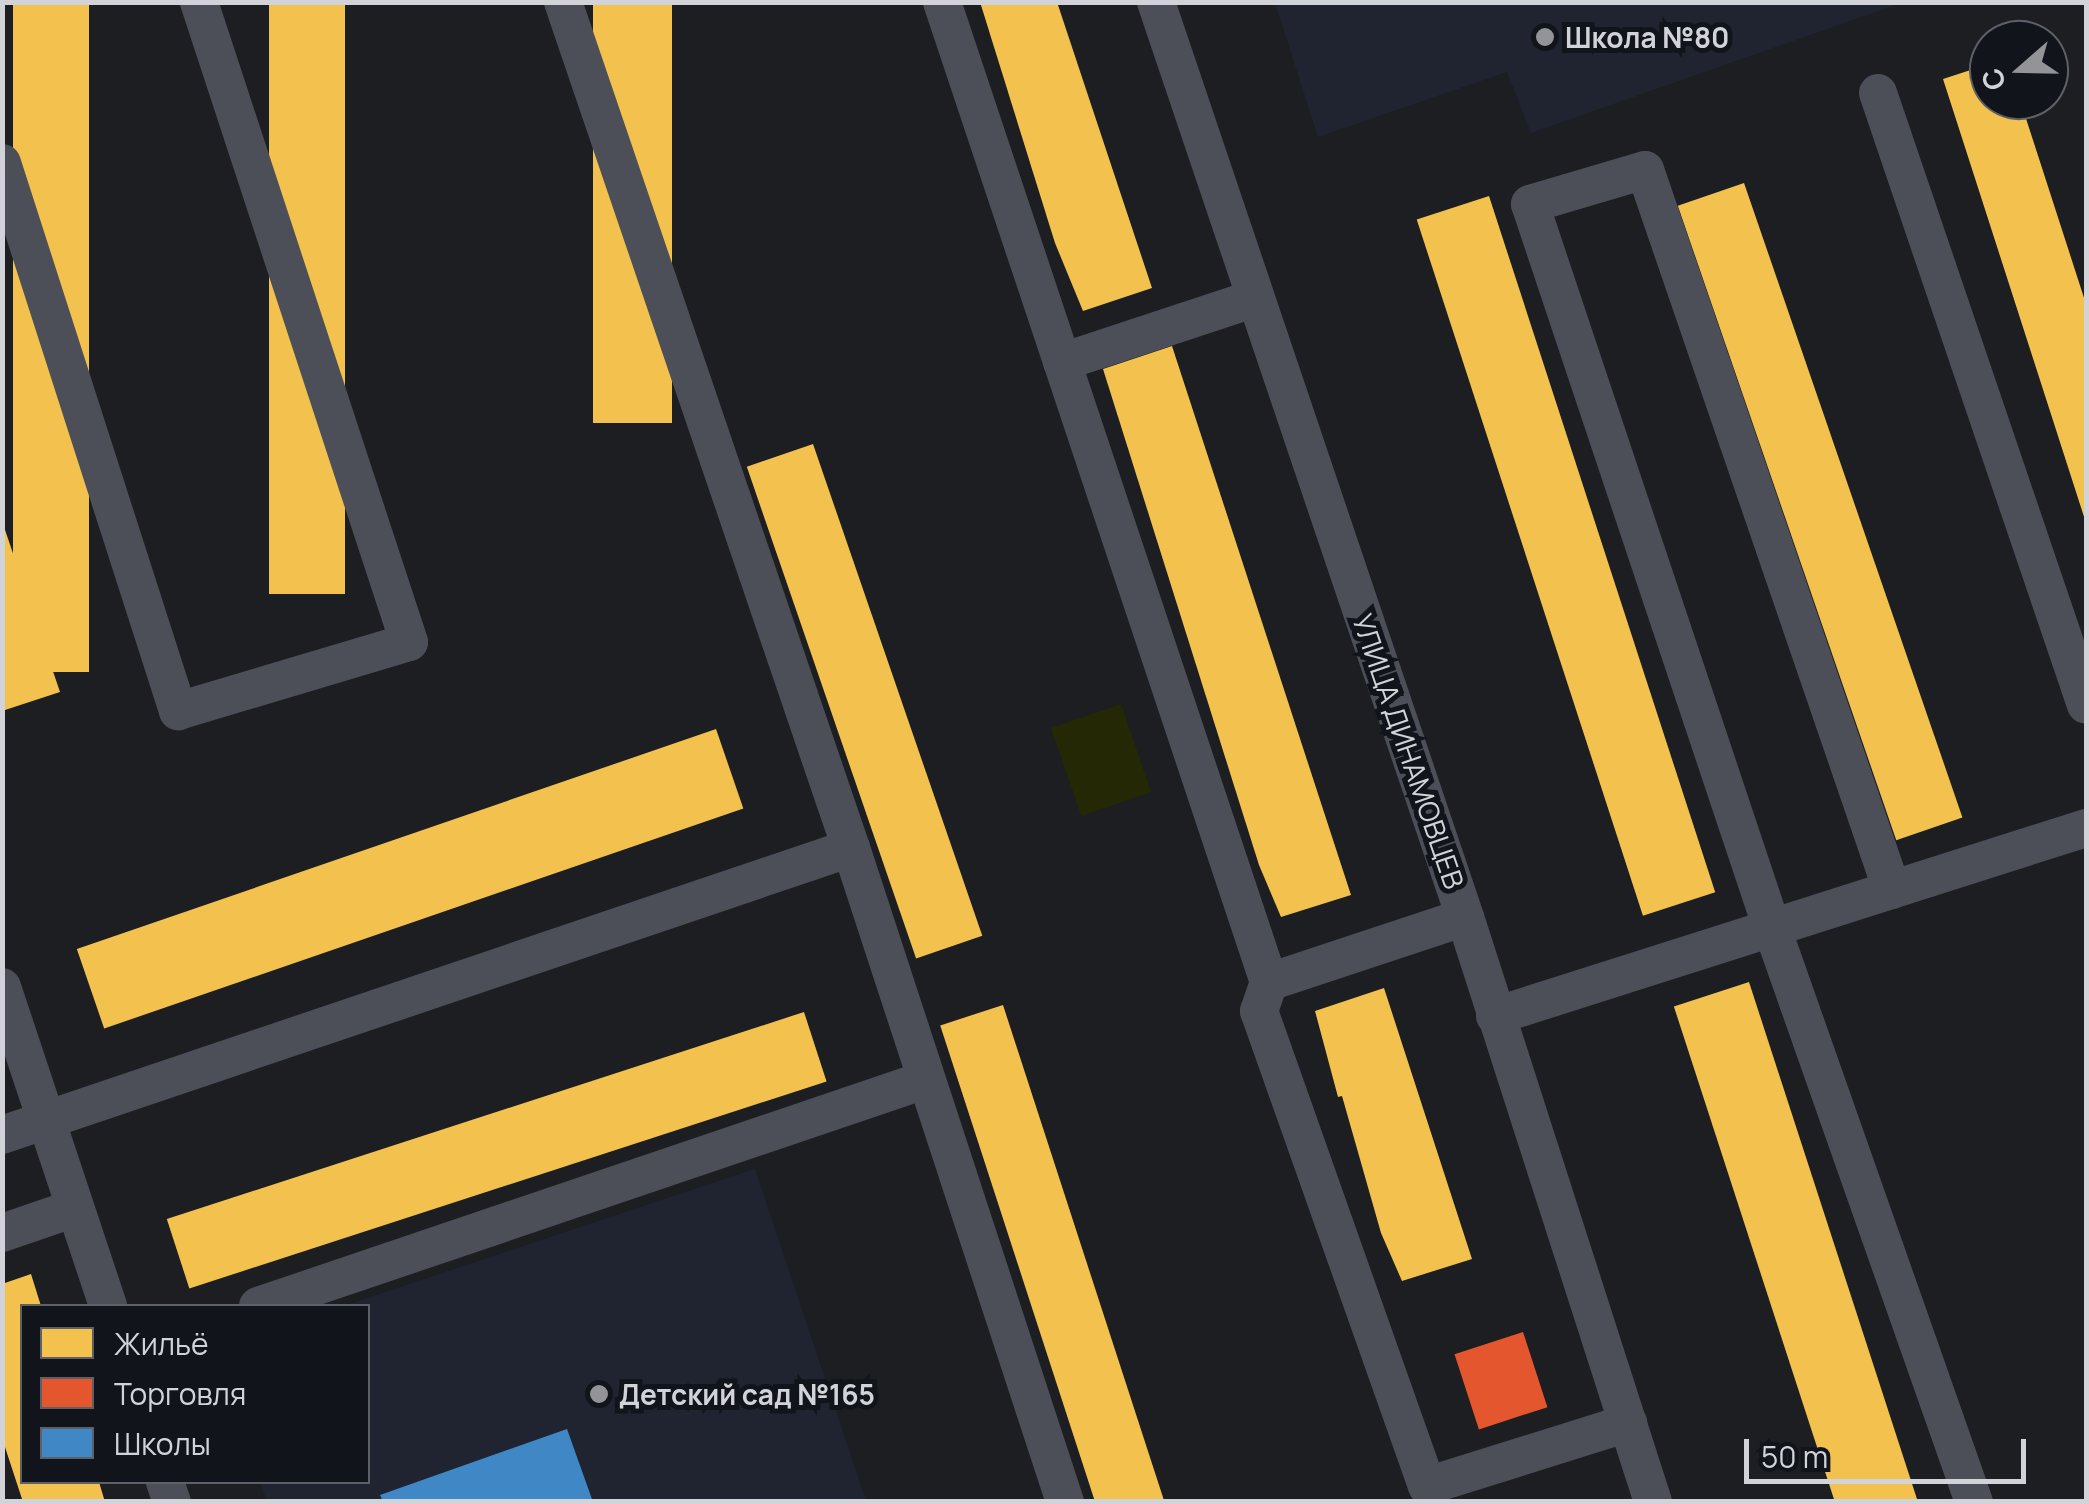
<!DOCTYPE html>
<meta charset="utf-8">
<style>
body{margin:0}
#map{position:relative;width:2089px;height:1504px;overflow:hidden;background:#1c1e22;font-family:Manrope,sans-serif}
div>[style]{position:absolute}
.built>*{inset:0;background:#1f2430}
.green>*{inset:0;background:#242805;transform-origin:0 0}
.homes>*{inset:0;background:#f2c14e;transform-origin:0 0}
.shops>*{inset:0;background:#e4572e;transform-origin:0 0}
.schools>*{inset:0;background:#3f88c5}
.minor>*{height:38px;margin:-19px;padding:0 19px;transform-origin:19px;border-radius:19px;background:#4c4f58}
.dots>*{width:28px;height:28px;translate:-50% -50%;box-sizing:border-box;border:5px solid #11141b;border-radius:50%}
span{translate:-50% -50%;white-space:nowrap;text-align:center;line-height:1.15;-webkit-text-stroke:10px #11141b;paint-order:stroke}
.poi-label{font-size:28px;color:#d1d3d8;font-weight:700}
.left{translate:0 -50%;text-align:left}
.street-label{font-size:28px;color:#d1d3d8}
.frame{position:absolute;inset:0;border:5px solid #d1d3d8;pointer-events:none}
.legend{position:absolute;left:20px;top:1304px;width:350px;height:180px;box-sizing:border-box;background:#11141b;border:2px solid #5e6067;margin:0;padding:12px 18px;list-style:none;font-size:30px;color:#d1d3d8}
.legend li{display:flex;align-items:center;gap:20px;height:50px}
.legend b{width:50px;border:2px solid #5e6067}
.north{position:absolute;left:1969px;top:20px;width:100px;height:100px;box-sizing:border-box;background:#11141b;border:2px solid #5e6067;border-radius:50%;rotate:250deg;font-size:28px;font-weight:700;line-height:40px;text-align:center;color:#d1d3d8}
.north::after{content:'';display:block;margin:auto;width:35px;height:45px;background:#929498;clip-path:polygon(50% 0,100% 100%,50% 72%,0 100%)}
.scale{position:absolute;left:1744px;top:1439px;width:282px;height:45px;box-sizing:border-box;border:5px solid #d1d3d8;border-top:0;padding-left:12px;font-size:30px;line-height:35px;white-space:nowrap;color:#d1d3d8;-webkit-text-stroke:8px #11141b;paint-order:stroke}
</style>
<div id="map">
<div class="built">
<div style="clip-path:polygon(1275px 3px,1275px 2px,1901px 3px,1531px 133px,1507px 72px,1318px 137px)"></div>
<div style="clip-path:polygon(755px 1169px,866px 1501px,267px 1502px,260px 1482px,368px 1482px,368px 1306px,344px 1306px)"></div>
</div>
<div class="green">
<div style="left:1121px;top:704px;width:93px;height:74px;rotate:71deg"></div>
</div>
<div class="homes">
<div style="left:13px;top:2px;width:76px;height:670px"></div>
<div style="left:269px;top:2px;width:76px;height:592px"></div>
<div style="left:593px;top:2px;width:79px;height:421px"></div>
<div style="clip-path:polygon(980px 2px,1057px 2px,1152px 288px,1083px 311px,1055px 243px)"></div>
<div style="clip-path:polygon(1989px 64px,1989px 100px,2020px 100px,2086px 304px,2086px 523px,1943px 79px)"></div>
<div style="left:1744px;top:183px;width:671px;height:70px;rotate:71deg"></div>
<div style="left:1489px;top:196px;width:732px;height:76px;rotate:72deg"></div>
<div style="clip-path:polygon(1172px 346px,1351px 895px,1281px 917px,1259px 865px,1103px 369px)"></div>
<div style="left:813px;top:444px;width:520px;height:70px;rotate:71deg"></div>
<div style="clip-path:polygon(2px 521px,60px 692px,2px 711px)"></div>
<div style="left:716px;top:729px;width:84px;height:676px;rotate:71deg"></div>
<div style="left:1749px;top:982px;width:546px;height:79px;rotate:72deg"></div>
<div style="clip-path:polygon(1384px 988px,1472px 1259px,1402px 1281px,1381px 1233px,1342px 1096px,1338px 1097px,1315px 1011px)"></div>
<div style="left:1003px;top:1005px;width:524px;height:66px;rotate:72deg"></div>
<div style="left:804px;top:1012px;width:73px;height:670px;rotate:72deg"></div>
<div style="clip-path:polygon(31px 1274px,41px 1306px,22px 1306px,22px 1482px,99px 1482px,105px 1502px,23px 1502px,2px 1438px,2px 1284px)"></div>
</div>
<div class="shops">
<div style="left:1523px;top:1332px;width:79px;height:72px;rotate:72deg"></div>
</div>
<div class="schools">
<div style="clip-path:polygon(567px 1429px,593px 1502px,383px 1502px,380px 1495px)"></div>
</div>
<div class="minor">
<div style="left:942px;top:2px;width:1033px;rotate:71.55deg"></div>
<div style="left:1269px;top:982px;width:206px;rotate:-18.3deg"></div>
<div style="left:1156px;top:2px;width:966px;rotate:71.34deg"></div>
<div style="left:1465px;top:917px;width:614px;rotate:72.18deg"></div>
<div style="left:1878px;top:93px;width:646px;rotate:71.23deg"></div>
<div style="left:2px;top:163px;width:576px;rotate:72.19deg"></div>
<div style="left:178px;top:711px;width:241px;rotate:-16.6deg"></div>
<div style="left:409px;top:642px;width:674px;rotate:-108.17deg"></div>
<div style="left:1062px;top:362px;width:204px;rotate:-18.3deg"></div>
<div style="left:851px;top:848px;width:688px;rotate:71.88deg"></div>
<div style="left:1892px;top:890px;width:761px;rotate:-108.93deg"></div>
<div style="left:1645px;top:170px;width:120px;rotate:163.5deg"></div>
<div style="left:1530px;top:204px;width:767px;rotate:71.52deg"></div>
<div style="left:1773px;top:931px;width:605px;rotate:70.61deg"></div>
<div style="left:1269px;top:982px;width:31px;rotate:109deg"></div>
<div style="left:1259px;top:1011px;width:504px;rotate:70.52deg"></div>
<div style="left:1427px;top:1486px;width:211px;rotate:-17.4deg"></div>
<div style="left:2px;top:987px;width:336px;rotate:71.6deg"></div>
<div style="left:1495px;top:1016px;width:620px;rotate:-17.65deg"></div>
<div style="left:2px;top:1135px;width:896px;rotate:-18.68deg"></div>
<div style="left:851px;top:848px;width:894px;rotate:-108.8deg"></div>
<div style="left:2px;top:1233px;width:77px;rotate:-18.9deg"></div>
<div style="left:258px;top:1306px;width:704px;rotate:-18.72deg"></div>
<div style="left:165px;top:1482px;width:21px;rotate:71deg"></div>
</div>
<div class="dots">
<div style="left:1545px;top:37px;background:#929498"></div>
<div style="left:599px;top:1394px;background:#929498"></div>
</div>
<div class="poi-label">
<span class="left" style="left:1565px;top:37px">Школа №80</span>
<span class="left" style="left:619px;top:1394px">Детский сад №165</span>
</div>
<div class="street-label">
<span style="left:1409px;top:751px;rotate:71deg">УЛИЦА ДИНАМОВЦЕВ</span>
</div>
<div class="frame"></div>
<ul class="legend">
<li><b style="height:28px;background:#f2c14e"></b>Жильё</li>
<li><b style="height:28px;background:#e4572e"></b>Торговля</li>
<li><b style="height:28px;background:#3f88c5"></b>Школы</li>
</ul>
<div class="north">С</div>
<div class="scale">50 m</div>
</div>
